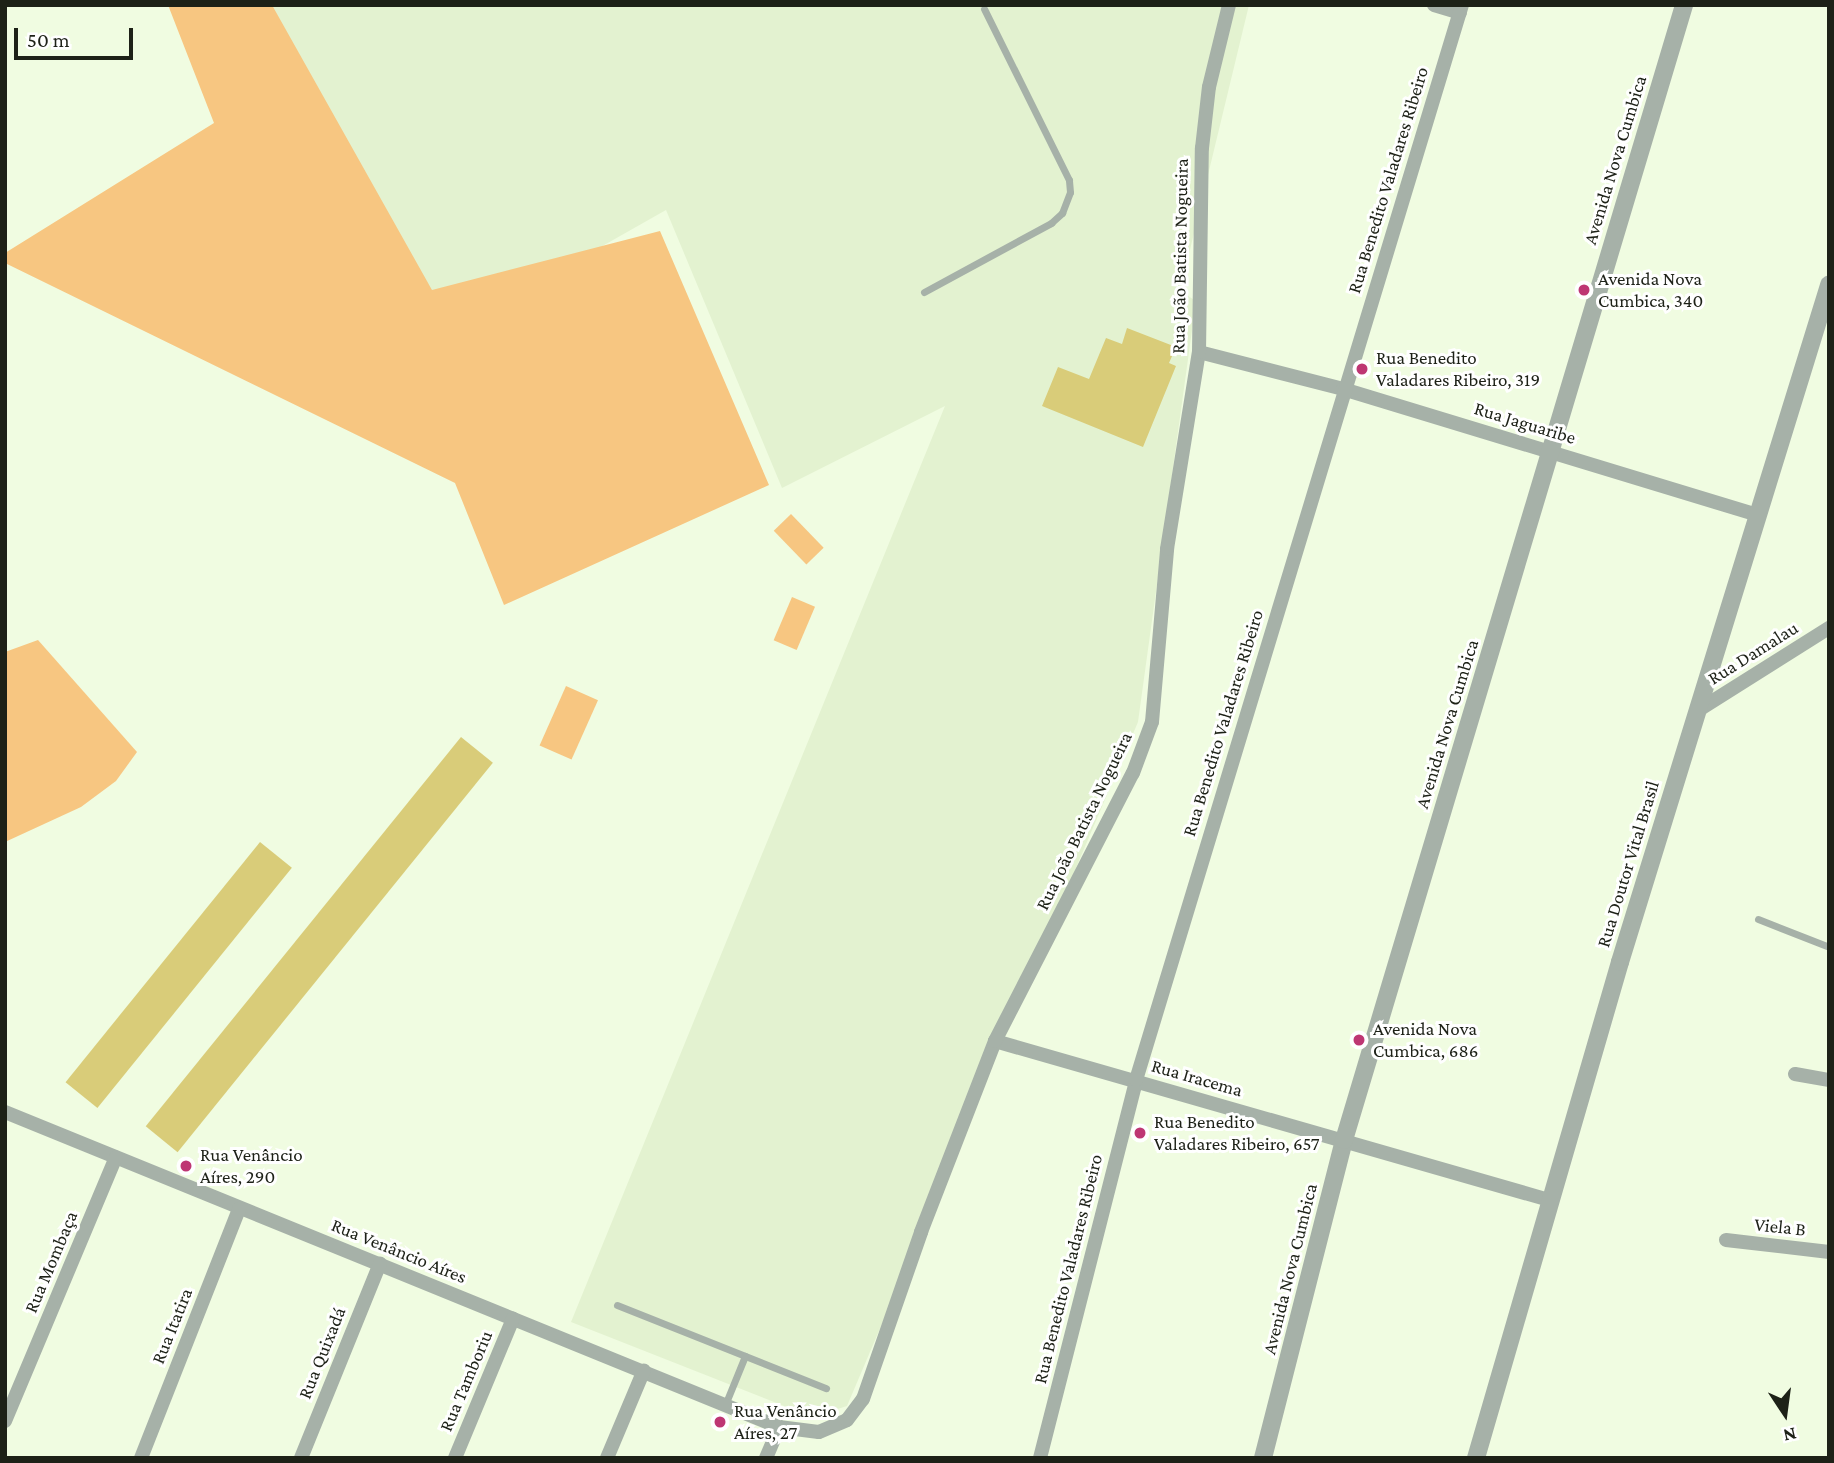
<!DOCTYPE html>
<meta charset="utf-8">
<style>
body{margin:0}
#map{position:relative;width:1834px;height:1463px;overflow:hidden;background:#f0fce1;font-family:"Crimson Pro",serif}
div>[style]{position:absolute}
.built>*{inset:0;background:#e3f2d0}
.green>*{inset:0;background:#f7c681;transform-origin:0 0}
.building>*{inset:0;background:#d9cc79;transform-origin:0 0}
.service>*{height:7px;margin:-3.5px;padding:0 3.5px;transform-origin:3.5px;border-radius:3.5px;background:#a6b1a8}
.minor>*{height:14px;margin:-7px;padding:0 7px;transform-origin:7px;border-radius:7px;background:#a6b1a8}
.tertiary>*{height:18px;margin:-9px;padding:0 9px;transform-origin:9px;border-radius:9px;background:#a6b1a8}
.dots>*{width:19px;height:19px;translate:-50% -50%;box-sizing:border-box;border:4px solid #fff;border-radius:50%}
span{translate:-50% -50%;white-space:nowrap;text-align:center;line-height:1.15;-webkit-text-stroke:6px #fff;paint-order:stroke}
.street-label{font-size:19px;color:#1d2117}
.poi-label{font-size:19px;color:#1d2117}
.left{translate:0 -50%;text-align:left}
.frame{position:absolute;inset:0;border:7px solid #1d2117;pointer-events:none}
.north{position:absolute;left:1750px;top:1379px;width:70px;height:70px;-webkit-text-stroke:5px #fff;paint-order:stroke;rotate:167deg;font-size:19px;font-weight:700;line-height:28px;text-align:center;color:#1d2117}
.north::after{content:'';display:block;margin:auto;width:24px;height:32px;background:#1d2117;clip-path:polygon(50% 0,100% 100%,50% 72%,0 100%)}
.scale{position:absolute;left:14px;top:28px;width:119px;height:32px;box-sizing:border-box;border:4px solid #1d2117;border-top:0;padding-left:9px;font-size:21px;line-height:24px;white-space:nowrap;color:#1d2117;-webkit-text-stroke:5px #fff;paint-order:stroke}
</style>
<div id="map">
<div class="built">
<div style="clip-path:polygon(212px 5px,1249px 5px,1180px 291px,1196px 301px,1138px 722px,847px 1406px,812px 1417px,571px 1322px,945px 406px,782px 488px,666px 210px,433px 342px)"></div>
</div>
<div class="green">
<div style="clip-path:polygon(168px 5px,272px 5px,432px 290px,660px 231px,769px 485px,504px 605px,455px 483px,5px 263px,5px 253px,214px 123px)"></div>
<div style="left:791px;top:514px;width:47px;height:24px;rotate:46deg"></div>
<div style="left:792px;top:597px;width:25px;height:47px;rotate:23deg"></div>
<div style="clip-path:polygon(38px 640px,137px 752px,116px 781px,81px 807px,5px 842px,5px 652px)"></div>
<div style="left:566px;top:686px;width:35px;height:65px;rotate:24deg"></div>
</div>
<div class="building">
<div style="clip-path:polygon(1127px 328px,1176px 347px,1169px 363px,1176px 366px,1143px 447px,1042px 406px,1058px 367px,1089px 379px,1106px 338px,1122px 344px)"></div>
<div style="left:461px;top:737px;width:41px;height:501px;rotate:39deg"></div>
<div style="left:260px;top:842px;width:41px;height:309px;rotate:39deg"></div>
</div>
<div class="service">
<div style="left:924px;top:292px;width:145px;rotate:-28.5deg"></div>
<div style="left:1051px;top:223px;width:15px;rotate:-42deg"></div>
<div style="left:1062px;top:213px;width:22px;rotate:-69deg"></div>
<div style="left:1070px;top:192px;width:12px;rotate:-95deg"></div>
<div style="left:1069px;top:180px;width:191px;rotate:-116.4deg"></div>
<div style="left:1758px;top:919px;width:76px;rotate:21.5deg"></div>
<div style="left:617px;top:1305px;width:225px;rotate:21.7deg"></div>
<div style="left:725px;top:1405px;width:53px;rotate:-67.8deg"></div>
</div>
<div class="minor">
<div style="left:1434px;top:5px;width:27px;rotate:17deg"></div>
<div style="left:1199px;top:352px;width:149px;rotate:14.4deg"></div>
<div style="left:1343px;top:389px;width:433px;rotate:16.9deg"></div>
<div style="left:1697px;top:711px;width:156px;rotate:-32.2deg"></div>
<div style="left:995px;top:1041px;width:576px;rotate:16.01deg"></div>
<div style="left:1795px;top:1074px;width:35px;rotate:10deg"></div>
<div style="left:5px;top:1112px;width:836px;rotate:22.15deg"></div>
<div style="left:779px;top:1427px;width:40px;rotate:7.1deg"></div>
<div style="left:819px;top:1432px;width:30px;rotate:-23deg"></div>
<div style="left:847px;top:1420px;width:26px;rotate:-53deg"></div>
<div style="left:863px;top:1399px;width:177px;rotate:-70.8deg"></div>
<div style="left:921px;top:1232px;width:205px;rotate:-68.8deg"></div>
<div style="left:995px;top:1041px;width:301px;rotate:-62.8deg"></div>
<div style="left:1133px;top:773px;width:54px;rotate:-69.6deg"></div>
<div style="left:1152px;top:722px;width:174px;rotate:-85deg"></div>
<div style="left:1167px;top:549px;width:200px;rotate:-80.8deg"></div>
<div style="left:1199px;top:352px;width:204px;rotate:-89.2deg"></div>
<div style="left:1202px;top:148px;width:61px;rotate:-83.5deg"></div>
<div style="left:1209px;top:87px;width:84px;rotate:-76.3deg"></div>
<div style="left:1726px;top:1240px;width:104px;rotate:6.6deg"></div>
<div style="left:5px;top:1421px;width:286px;rotate:-67.2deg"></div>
<div style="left:141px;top:1458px;width:268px;rotate:-68.5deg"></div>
<div style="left:301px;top:1458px;width:210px;rotate:-67.9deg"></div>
<div style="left:455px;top:1458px;width:151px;rotate:-67.4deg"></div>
<div style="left:607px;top:1458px;width:95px;rotate:-67.2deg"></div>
<div style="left:766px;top:1458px;width:34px;rotate:-67deg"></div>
<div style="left:1040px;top:1458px;width:390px;rotate:-75.7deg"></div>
<div style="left:1136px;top:1080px;width:1123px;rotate:-73.13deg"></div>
</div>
<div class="tertiary">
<div style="left:1263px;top:1458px;width:328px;rotate:-75.7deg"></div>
<div style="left:1344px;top:1140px;width:1185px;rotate:-73.32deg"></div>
<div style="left:1476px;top:1458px;width:516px;rotate:-73.81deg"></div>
<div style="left:1620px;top:962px;width:709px;rotate:-72.84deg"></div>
</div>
<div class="dots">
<div style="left:1584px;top:290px;background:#be3673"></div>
<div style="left:1362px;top:369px;background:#be3673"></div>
<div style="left:1359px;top:1040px;background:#be3673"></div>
<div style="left:1140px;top:1133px;background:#be3673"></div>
<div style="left:186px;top:1166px;background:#be3673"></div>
<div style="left:720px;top:1422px;background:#be3673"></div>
</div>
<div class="street-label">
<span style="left:1615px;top:160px;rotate:-73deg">Avenida Nova Cumbica</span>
<span style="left:1388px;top:180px;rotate:-73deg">Rua Benedito Valadares Ribeiro</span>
<span style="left:1180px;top:256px;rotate:-89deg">Rua João Batista Nogueira</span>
<span style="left:1525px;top:423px;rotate:17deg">Rua Jaguaribe</span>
<span style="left:1753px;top:653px;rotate:-32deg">Rua Damalau</span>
<span style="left:1223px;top:723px;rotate:-73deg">Rua Benedito Valadares Ribeiro</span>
<span style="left:1447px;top:724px;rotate:-73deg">Avenida Nova Cumbica</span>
<span style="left:1084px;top:821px;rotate:-64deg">Rua João Batista Nogueira</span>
<span style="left:1628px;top:864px;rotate:-73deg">Rua Doutor Vital Brasil</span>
<span style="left:1197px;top:1078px;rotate:16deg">Rua Iracema</span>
<span style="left:1780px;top:1227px;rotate:6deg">Viela B</span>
<span style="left:399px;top:1251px;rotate:22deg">Rua Venâncio Aíres</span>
<span style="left:51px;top:1262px;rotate:-67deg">Rua Mombaça</span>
<span style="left:1068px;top:1269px;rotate:-76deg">Rua Benedito Valadares Ribeiro</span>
<span style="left:1290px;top:1269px;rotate:-76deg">Avenida Nova Cumbica</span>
<span style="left:172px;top:1326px;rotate:-68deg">Rua Itatira</span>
<span style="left:322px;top:1353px;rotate:-68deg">Rua Quixadá</span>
<span style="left:466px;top:1381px;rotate:-67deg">Rua Tamboriu</span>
</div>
<div class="poi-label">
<span class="left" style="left:1598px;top:290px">Avenida Nova<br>Cumbica, 340</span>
<span class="left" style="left:1376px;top:369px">Rua Benedito<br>Valadares Ribeiro, 319</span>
<span class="left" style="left:1373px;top:1040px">Avenida Nova<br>Cumbica, 686</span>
<span class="left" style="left:1154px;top:1133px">Rua Benedito<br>Valadares Ribeiro, 657</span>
<span class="left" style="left:200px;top:1166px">Rua Venâncio<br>Aíres, 290</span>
<span class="left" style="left:734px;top:1422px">Rua Venâncio<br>Aíres, 27</span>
</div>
<div class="frame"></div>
<div class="north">N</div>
<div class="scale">50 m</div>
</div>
